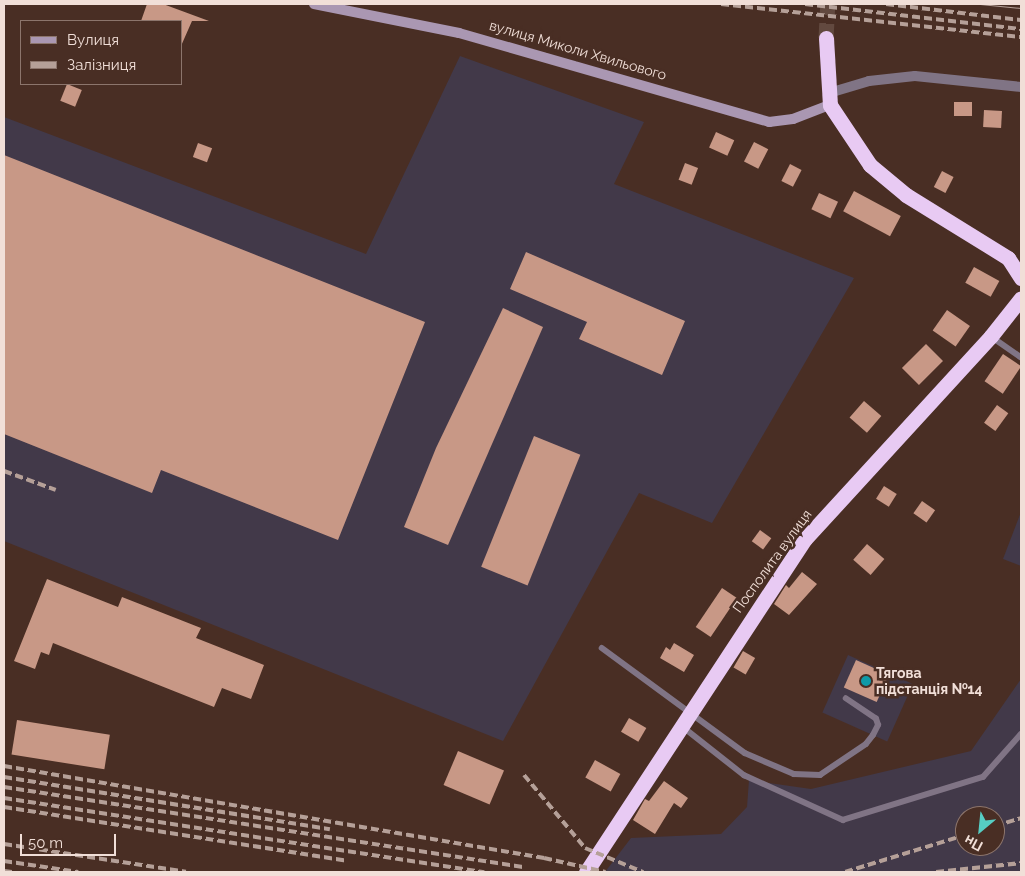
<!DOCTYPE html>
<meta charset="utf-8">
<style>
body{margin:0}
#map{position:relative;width:1025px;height:876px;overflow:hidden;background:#492e24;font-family:Raleway,sans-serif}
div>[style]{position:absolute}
.industrial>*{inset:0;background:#423949;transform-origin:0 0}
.building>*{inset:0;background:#c89886;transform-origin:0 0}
.highway-tunnel>*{height:15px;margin-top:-7.5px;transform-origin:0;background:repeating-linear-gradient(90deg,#62493f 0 15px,transparent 0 23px)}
.lane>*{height:5.5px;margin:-2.75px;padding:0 2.75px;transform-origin:2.75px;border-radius:2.75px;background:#807485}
.street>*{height:10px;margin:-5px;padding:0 5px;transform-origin:5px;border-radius:5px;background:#807485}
.secondary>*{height:10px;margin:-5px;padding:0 5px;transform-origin:5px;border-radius:5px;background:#aa97b2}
.highway>*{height:15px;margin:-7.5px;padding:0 7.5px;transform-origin:7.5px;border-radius:7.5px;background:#e8caf3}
.tram>*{height:1px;margin:-0.5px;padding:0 0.5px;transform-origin:0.5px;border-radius:0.5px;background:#b5a098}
.rail>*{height:4px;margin-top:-2px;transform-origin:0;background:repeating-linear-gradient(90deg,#b5a098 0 8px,transparent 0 12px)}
.dots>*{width:14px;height:14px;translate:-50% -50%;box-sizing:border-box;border:2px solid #492e24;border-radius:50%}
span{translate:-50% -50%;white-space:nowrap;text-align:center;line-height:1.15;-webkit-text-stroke:5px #492e24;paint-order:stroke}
.street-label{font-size:14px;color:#f1dfd8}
.poi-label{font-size:14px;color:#f1dfd8;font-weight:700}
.left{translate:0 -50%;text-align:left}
.frame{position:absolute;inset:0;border:5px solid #f1dfd8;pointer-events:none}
.legend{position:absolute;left:20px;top:20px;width:162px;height:65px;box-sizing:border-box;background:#492e24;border:1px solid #8c756c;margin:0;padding:6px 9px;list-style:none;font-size:15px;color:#f1dfd8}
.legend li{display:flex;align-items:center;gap:10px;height:25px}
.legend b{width:25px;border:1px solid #8c756c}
.north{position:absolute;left:955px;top:806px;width:50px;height:50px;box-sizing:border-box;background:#492e24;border:1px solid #8c756c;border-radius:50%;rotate:208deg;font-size:14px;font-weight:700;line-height:20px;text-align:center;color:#f1dfd8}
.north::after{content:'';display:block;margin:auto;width:18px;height:22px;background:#56cec4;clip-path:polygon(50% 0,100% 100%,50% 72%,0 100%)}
.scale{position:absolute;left:20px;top:834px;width:96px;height:22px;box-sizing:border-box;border:2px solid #f1dfd8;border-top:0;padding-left:6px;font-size:15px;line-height:18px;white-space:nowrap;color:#f1dfd8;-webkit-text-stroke:4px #492e24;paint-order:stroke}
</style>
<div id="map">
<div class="industrial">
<div style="clip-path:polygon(460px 56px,644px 122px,614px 184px,854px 278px,712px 523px,639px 493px,503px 741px,4px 541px,4px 117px,366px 254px)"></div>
<div style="clip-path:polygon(1021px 512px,1021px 566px,1003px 559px)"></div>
<div style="left:848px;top:655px;width:71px;height:63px;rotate:24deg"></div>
<div style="clip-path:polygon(evenodd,1021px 679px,1021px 872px,605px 872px,631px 838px,721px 834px,747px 807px,749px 780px,811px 789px,971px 751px,1021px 679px,965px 816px,995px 816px,995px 846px,965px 846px,965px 816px)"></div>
</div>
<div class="building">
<div style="clip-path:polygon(147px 4px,163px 4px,209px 21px,192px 21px,181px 46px,181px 21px,141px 21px)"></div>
<div style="left:67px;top:84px;width:16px;height:18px;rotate:22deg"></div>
<div style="left:954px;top:102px;width:18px;height:14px"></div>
<div style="left:984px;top:110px;width:18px;height:17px;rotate:3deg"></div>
<div style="left:716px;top:132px;width:20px;height:17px;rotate:24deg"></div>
<div style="left:754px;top:142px;width:16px;height:22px;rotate:27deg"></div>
<div style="left:198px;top:143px;width:15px;height:15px;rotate:20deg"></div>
<div style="clip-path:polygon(4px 155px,425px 322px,338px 540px,161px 470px,152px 493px,4px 434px)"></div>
<div style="left:685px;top:163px;width:14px;height:18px;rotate:21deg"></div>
<div style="left:790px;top:164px;width:13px;height:19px;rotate:27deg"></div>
<div style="left:942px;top:171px;width:13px;height:18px;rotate:27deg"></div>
<div style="left:854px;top:191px;width:53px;height:23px;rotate:28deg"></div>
<div style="left:819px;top:193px;width:21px;height:18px;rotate:25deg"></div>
<div style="clip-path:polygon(526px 252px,685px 321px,662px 375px,579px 339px,587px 322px,510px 289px)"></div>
<div style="left:974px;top:267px;width:29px;height:18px;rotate:29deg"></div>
<div style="clip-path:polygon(503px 308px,543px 327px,448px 545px,404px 527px,436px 448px)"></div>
<div style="left:947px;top:310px;width:28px;height:25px;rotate:35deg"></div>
<div style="left:926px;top:344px;width:24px;height:34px;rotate:45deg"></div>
<div style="left:1003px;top:354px;width:22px;height:33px;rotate:34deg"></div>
<div style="left:864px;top:401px;width:23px;height:22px;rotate:41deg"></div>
<div style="left:997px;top:405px;width:14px;height:22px;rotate:36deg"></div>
<div style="left:534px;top:436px;width:50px;height:141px;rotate:22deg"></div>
<div style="left:884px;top:486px;width:15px;height:15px;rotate:32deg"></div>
<div style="left:922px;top:501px;width:16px;height:15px;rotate:35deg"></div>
<div style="left:760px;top:530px;width:14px;height:14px;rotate:36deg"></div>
<div style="left:867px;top:544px;width:23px;height:21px;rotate:41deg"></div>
<div style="clip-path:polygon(802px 572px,817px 584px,789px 615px,774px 604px,786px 585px,789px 588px)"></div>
<div style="clip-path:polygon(47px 579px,118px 607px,122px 597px,201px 628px,196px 638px,264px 665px,251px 699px,222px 688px,214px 707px,53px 643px,49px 655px,41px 652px,35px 669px,14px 661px)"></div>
<div style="left:722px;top:588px;width:18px;height:47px;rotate:34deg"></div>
<div style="clip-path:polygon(674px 643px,694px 655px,684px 672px,660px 658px,666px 647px,670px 650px)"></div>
<div style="left:743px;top:651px;width:14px;height:19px;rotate:30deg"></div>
<div style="left:856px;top:660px;width:36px;height:30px;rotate:24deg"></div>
<div style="left:629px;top:718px;width:20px;height:16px;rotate:30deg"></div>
<div style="left:17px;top:720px;width:94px;height:35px;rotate:9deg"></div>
<div style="left:458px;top:751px;width:50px;height:37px;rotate:23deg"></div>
<div style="left:595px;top:760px;width:29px;height:20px;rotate:29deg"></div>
<div style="clip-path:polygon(664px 781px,688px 798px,681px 808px,674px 803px,655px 834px,633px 820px,645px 799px,649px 801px)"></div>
</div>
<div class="highway-tunnel">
<div style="left:826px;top:38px;width:34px;rotate:-87deg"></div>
</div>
<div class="lane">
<div style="left:992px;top:337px;width:35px;rotate:35deg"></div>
<div style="left:602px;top:648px;width:177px;rotate:36.3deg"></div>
<div style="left:745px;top:753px;width:53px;rotate:23.2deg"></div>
<div style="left:794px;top:774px;width:26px;rotate:2deg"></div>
<div style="left:820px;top:775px;width:55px;rotate:-34deg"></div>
<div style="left:866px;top:744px;width:11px;rotate:-52deg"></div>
<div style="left:873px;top:735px;width:11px;rotate:-63deg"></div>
<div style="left:878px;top:725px;width:6px;rotate:-108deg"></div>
<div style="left:876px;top:719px;width:36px;rotate:-146deg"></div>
<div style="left:683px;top:727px;width:78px;rotate:38.2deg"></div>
<div style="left:744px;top:775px;width:109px;rotate:24.4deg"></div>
<div style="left:843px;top:820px;width:146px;rotate:-17.1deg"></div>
<div style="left:983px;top:777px;width:57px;rotate:-48.5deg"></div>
</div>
<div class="street">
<div style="left:829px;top:93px;width:42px;rotate:-16.7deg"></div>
<div style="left:869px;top:81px;width:46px;rotate:-6.2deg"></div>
<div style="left:915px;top:76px;width:107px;rotate:5.9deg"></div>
</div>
<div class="secondary">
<div style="left:314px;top:4px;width:148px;rotate:11.3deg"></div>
<div style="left:459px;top:33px;width:323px;rotate:16deg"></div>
<div style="left:769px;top:122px;width:24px;rotate:-7deg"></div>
<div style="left:793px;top:119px;width:40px;rotate:-21deg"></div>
</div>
<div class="highway">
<div style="left:826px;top:38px;width:67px;rotate:86.6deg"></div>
<div style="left:830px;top:105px;width:72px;rotate:56.3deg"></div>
<div style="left:870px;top:165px;width:47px;rotate:39.8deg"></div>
<div style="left:906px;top:195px;width:120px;rotate:31.7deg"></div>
<div style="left:1008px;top:258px;width:24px;rotate:57deg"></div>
<div style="left:586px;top:872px;width:399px;rotate:-56.7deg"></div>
<div style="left:805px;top:539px;width:275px;rotate:-47.5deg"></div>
<div style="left:991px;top:336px;width:48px;rotate:-51.7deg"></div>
</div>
<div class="tram">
<div style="left:980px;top:4px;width:41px;rotate:5.6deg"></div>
</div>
<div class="rail">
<div style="left:721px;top:4px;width:302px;rotate:6.3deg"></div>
<div style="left:805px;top:4px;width:217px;rotate:6.6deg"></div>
<div style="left:886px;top:4px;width:136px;rotate:6.8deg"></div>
<div style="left:4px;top:471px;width:55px;rotate:20.1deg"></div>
<div style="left:4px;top:766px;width:548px;rotate:9.67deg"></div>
<div style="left:544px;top:858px;width:63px;rotate:12.9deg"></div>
<div style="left:524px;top:775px;width:95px;rotate:50.1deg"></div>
<div style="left:585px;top:848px;width:63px;rotate:22.5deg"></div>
<div style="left:4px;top:777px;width:330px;rotate:9.1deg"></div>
<div style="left:4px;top:787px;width:525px;rotate:8.76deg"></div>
<div style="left:4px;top:798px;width:486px;rotate:8.8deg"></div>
<div style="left:4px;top:807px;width:347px;rotate:8.9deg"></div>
<div style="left:995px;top:826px;width:27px;rotate:-17deg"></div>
<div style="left:4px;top:844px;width:184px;rotate:8.7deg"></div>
<div style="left:4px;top:861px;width:75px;rotate:8.5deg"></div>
<div style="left:4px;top:871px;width:8px;rotate:7deg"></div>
<div style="left:845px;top:872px;width:126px;rotate:-17.1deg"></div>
<div style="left:936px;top:872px;width:85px;rotate:-6deg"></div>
</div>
<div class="dots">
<div style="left:866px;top:681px;background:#0f9aa8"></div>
</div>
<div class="street-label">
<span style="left:578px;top:50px;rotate:16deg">вулиця Миколи Хвильового</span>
<span style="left:772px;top:561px;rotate:-54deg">Посполита вулиця</span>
</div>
<div class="poi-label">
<span class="left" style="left:876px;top:681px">Тягова<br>пiдстанцiя №14</span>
</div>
<div class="frame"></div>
<ul class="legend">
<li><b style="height:6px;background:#aa97b2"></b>Вулиця</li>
<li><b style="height:6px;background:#b5a098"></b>Залізниця</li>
</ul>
<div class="north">Пн</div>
<div class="scale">50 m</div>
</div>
